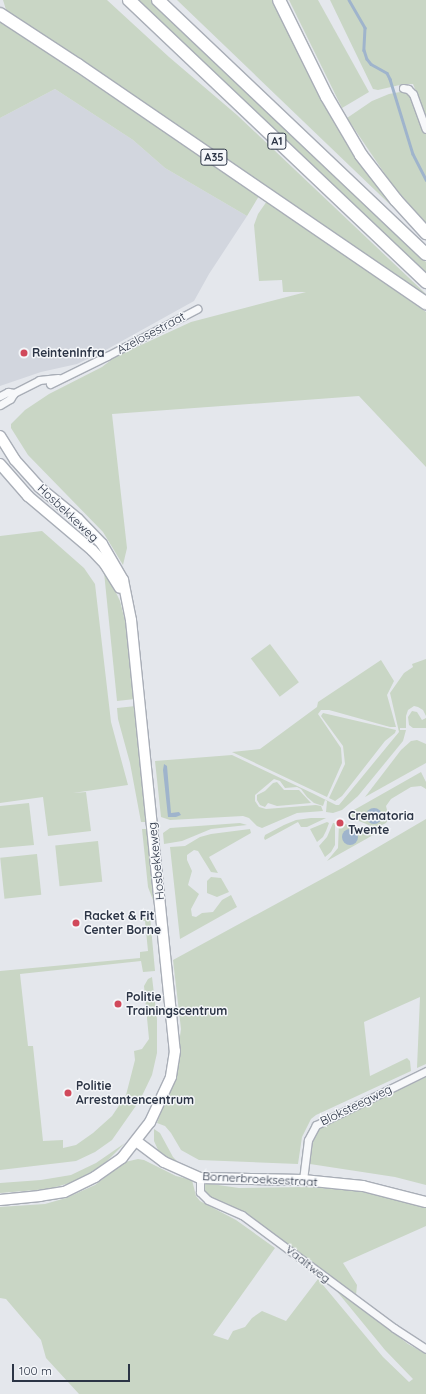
<!DOCTYPE html>
<style>
body{margin:0}
#map{position:relative;width:426px;height:1394px;overflow:hidden;background:#e4e7ec;font-family:Quicksand,sans-serif}
div>[style]{position:absolute}
.built>*{inset:0;background:#d2d6de}
.green>*{inset:0;background:#c9d6c5;transform-origin:0 0}
.water>*{inset:0;background:#9fb4cc}
.round{border-radius:50%}
.stream>*{height:2.5px;margin:-1.25px;padding:0 1.25px;transform-origin:1.25px;border-radius:1.25px;background:#9fb4cc}
.roads{filter:drop-shadow(1px 0 #a9aeb7) drop-shadow(-1px 0 #a9aeb7) drop-shadow(0 1px #a9aeb7) drop-shadow(0 -1px #a9aeb7)}
.minor>*{height:7px;margin:-3.5px;padding:0 3.5px;transform-origin:3.5px;border-radius:3.5px;background:#f7f8fa}
.secondary>*{height:10px;margin:-5px;padding:0 5px;transform-origin:5px;border-radius:5px;background:#fff}
.motorway>*{height:12px;margin:-6px;padding:0 6px;transform-origin:6px;border-radius:6px;background:#fff}
.dots>*{width:11px;height:11px;translate:-50% -50%;box-sizing:border-box;border:2px solid #f4f6f9;border-radius:50%}
span{translate:-50% -50%;white-space:nowrap;text-align:center;line-height:1.15;-webkit-text-stroke:3px #f4f6f9;paint-order:stroke}
.shield-label span{padding:1px 3px;background:#f4f6f9;border:1px solid;border-radius:3px;-webkit-text-stroke-width:0}
.shield-label{font-size:11px;color:#2b3445;font-weight:700}
.street-label{font-size:12px;color:#2b3445}
.poi-label{font-size:12px;color:#2b3445;font-weight:700}
.left{translate:0 -50%;text-align:left}
.scale{position:absolute;left:12px;top:1364px;width:118px;height:18px;box-sizing:border-box;border:2px solid #2b3445;border-top:0;padding-left:5px;font-size:12px;line-height:14px;white-space:nowrap;color:#2b3445;-webkit-text-stroke:3px #f4f6f9;paint-order:stroke}
</style>
<div id="map">
<div class="built">
<div style="clip-path:polygon(55px 89px,133px 140px,165px 168px,247px 216px,209px 274px,194px 301px,104px 351px,77px 364px,41px 372px,0 386px,0 118px)"></div>
</div>
<div class="green">
<div style="clip-path:polygon(3px 0,107px 0,169px 57px,237px 115px,426px 294px,426px 297px,7px 13px)"></div>
<div style="clip-path:polygon(137px 0,153px 0,426px 262px,426px 274px)"></div>
<div style="clip-path:polygon(177px 0,277px 0,328px 105px,426px 239px)"></div>
<div style="clip-path:polygon(289px 0,318px 0,369px 92px,342px 108px)"></div>
<div style="clip-path:polygon(330px 0,426px 0,426px 116px,413px 84px,404px 84px,378px 90px,373px 89px)"></div>
<div style="clip-path:polygon(0 21px,259px 196px,247px 216px,165px 168px,133px 140px,55px 89px,0 118px)"></div>
<div style="clip-path:polygon(411px 90px,426px 133px,426px 224px,391px 183px,347px 118px,372px 101px,389px 94px)"></div>
<div style="clip-path:polygon(267px 201px,426px 312px,426px 467px,359px 396px,112px 414px,127px 548px,123px 565px,103px 532px,28px 455px,11px 428px,11px 424px,25px 410px,49px 394px,102px 367px,115px 357px,191px 322px,306px 292px,283px 292px,282px 280px,259px 281px,254px 225px,258px 214px)"></div>
<div style="clip-path:polygon(42px 531px,84px 568px,95px 584px,111px 722px,128px 785px,73px 793px,86px 792px,91px 831px,48px 836px,43px 797px,0 803px,0 536px)"></div>
<div style="clip-path:polygon(104px 572px,108px 576px,120px 601px,128px 633px,135px 699px,117px 701px)"></div>
<div style="left:270px;top:644px;width:48px;height:24px;rotate:53deg"></div>
<div style="clip-path:polygon(426px 659px,426px 716px,423px 710px,418px 707px,414px 706px,408px 710px,406px 716px,406px 728px,400px 728px,400px 730px,406px 730px,403px 741px,358px 796px,342px 810px,333px 813px,326px 812px,327px 801px,325px 800px,323px 806px,314px 803px,307px 797px,301px 789px,297px 787px,285px 788px,280px 781px,274px 779px,255px 795px,255px 801px,259px 807px,266px 809px,316px 805px,321px 806px,323px 811px,297px 813px,262px 828px,257px 826px,249px 818px,243px 816px,170px 820px,161px 817px,155px 761px,232px 755px,312px 793px,336px 805px,339px 805px,399px 732px,390px 693px,404px 673px,413px 667px,412px 664px)"></div>
<div style="clip-path:polygon(381px 660px,394px 681px,387px 695px,396px 727px,390px 727px,329px 710px,321px 710px,318px 714px,341px 748px,342px 763px,327px 797px,232px 752px,260px 749px,317px 707px,318px 702px)"></div>
<div style="clip-path:polygon(136px 706px,147px 822px,141px 822px,130px 763px,118px 719px,117px 708px)"></div>
<div style="clip-path:polygon(412px 711px,417px 712px,422px 720px,426px 718px,426px 728px,413px 728px,409px 725px,408px 717px)"></div>
<div style="clip-path:polygon(323px 713px,396px 730px,395px 733px,385px 741px,342px 796px,335px 801px,329px 798px,345px 764px,343px 746px,321px 716px)"></div>
<div style="clip-path:polygon(417px 740px,426px 744px,426px 763px,365px 797px,401px 750px,411px 741px)"></div>
<div style="clip-path:polygon(421px 772px,426px 782px,426px 789px,421px 786px,411px 787px,391px 799px,386px 806px,389px 818px,386px 823px,380px 826px,371px 826px,352px 818px,351px 814px,354px 810px)"></div>
<div style="clip-path:polygon(277px 782px,284px 790px,299px 790px,311px 803px,277px 806px,268px 803px,265px 807px,260px 805px,257px 800px,257px 795px,265px 791px,273px 783px)"></div>
<div style="clip-path:polygon(29px 803px,34px 845px,0 848px,0 806px)"></div>
<div style="clip-path:polygon(311px 818px,326px 818px,307px 827px,301px 827px,298px 822px,265px 840px,264px 838px,265px 835px,284px 825px,296px 820px)"></div>
<div style="clip-path:polygon(426px 819px,426px 1064px,417px 1068px,420px 997px,364px 1022px,370px 1076px,407px 1058px,410px 1061px,411px 1071px,316px 1115px,311px 1119px,302px 1137px,298px 1164px,199px 1160px,181px 1150px,171px 1133px,165px 1126px,157px 1123px,175px 1072px,181px 1029px,173px 960px,344px 867px)"></div>
<div style="clip-path:polygon(327px 822px,329px 823px,326px 831px,323px 837px,317px 842px,310px 829px)"></div>
<div style="clip-path:polygon(339px 822px,375px 834px,327px 861px,338px 848px)"></div>
<div style="clip-path:polygon(240px 823px,247px 825px,211px 829px,182px 841px,164px 844px,163px 833px,170px 828px)"></div>
<div style="clip-path:polygon(333px 823px,335px 823px,335px 845px,331px 852px,325px 857px,319px 846px,327px 837px)"></div>
<div style="clip-path:polygon(142px 829px,148px 829px,156px 908px,148px 887px)"></div>
<div style="clip-path:polygon(250px 829px,251px 833px,209px 857px,218px 873px,211px 872px,198px 851px,194px 850px,187px 855px,187px 860px,192px 871px,188px 885px,199px 894px,191px 909px,192px 916px,196px 917px,202px 913px,213px 912px,222px 900px,231px 895px,237px 907px,180px 939px,170px 847px,185px 846px,200px 837px,211px 834px)"></div>
<div style="left:98px;top:841px;width:41px;height:43px;rotate:84deg"></div>
<div style="left:37px;top:854px;width:41px;height:37px;rotate:84deg"></div>
<div style="clip-path:polygon(211px 877px,221px 878px,229px 892px,217px 897px,207px 893px,207px 881px)"></div>
<div style="clip-path:polygon(150px 916px,155px 971px,143px 972px,141px 961px,20px 974px,28px 1046px,33px 1046px,43px 1141px,63px 1140px,63px 1148px,76px 1145px,93px 1133px,112px 1116px,126px 1095px,135px 1060px,134px 1051px,142px 1049px,149px 1039px,144px 986px,148px 979px,152px 977px,157px 1019px,157px 1053px,152px 1075px,140px 1100px,112px 1140px,95px 1152px,76px 1161px,0 1170px,0 971px,140px 958px,140px 952px,148px 951px,145px 921px,142px 921px,142px 919px)"></div>
<div style="clip-path:polygon(426px 1077px,426px 1185px,395px 1177px,310px 1164px,313px 1141px,318px 1130px,323px 1125px)"></div>
<div style="clip-path:polygon(154px 1129px,160px 1133px,173px 1157px,184px 1168px,159px 1152px,154px 1141px)"></div>
<div style="clip-path:polygon(125px 1143px,102px 1166px,73px 1182px,49px 1189px,0 1193px,0 1183px,41px 1180px,71px 1175px,96px 1163px)"></div>
<div style="clip-path:polygon(138px 1159px,144px 1160px,176px 1176px,192px 1180px,196px 1196px,200px 1201px,236px 1220px,275px 1248px,213px 1335px,228px 1340px,233px 1331px,245px 1327px,252px 1318px,262px 1311px,286px 1321px,318px 1279px,383px 1357px,409px 1382px,413px 1379px,385px 1350px,335px 1289px,347px 1296px,408px 1344px,426px 1354px,426px 1394px,79px 1394px,46px 1358px,41px 1340px,6px 1299px,0 1298px,0 1207px,45px 1204px,66px 1198px,95px 1185px,125px 1162px)"></div>
<div style="clip-path:polygon(204px 1183px,239px 1188px,309px 1187px,358px 1191px,426px 1207px,426px 1226px,343px 1263px,357px 1285px,356px 1295px,243px 1211px,212px 1200px,202px 1190px)"></div>
</div>
<div class="water">
<div style="clip-path:polygon(164px 764px,167px 766px,171px 813px,179px 812px,181px 815px,176px 817px,168px 817px,163px 770px)"></div>
<div class="round" style="left:366px;top:808px;width:16px;height:16px"></div>
<div class="round" style="left:342px;top:829px;width:16px;height:16px"></div>
</div>
<div class="stream">
<div style="left:349px;top:0;width:32px;rotate:60deg"></div>
<div style="left:365px;top:28px;width:22px;rotate:93deg"></div>
<div style="left:364px;top:50px;width:9px;rotate:72deg"></div>
<div style="left:367px;top:59px;width:6px;rotate:51deg"></div>
<div style="left:371px;top:64px;width:18px;rotate:29deg"></div>
<div style="left:387px;top:73px;width:7px;rotate:63deg"></div>
<div style="left:390px;top:79px;width:78px;rotate:73deg"></div>
<div style="left:413px;top:154px;width:29px;rotate:63deg"></div>
</div>
<div class="roads">
<div class="minor">
<div style="left:403px;top:88px;width:5px;rotate:11deg"></div>
<div style="left:408px;top:89px;width:7px;rotate:45deg"></div>
<div style="left:413px;top:94px;width:37px;rotate:70deg"></div>
<div style="left:50px;top:384px;width:64px;rotate:-26.2deg"></div>
<div style="left:107px;top:356px;width:102px;rotate:-27.6deg"></div>
<div style="left:0;top:396px;width:9px;rotate:-27deg"></div>
<div style="left:8px;top:392px;width:6px;rotate:9deg"></div>
<div style="left:0;top:405px;width:12px;rotate:-31deg"></div>
<div style="left:10px;top:399px;width:7px;rotate:-56deg"></div>
<div style="left:14px;top:393px;width:28px;rotate:-27deg"></div>
<div style="left:39px;top:380px;width:19px;rotate:-6deg"></div>
<div style="left:200px;top:1178px;width:14px;rotate:90deg"></div>
<div style="left:200px;top:1192px;width:11px;rotate:45deg"></div>
<div style="left:208px;top:1200px;width:37px;rotate:24deg"></div>
<div style="left:242px;top:1215px;width:189px;rotate:36.6deg"></div>
<div style="left:394px;top:1328px;width:38px;rotate:33deg"></div>
<div style="left:303px;top:1180px;width:40px;rotate:-82.9deg"></div>
<div style="left:308px;top:1140px;width:17px;rotate:-62deg"></div>
<div style="left:316px;top:1125px;width:123px;rotate:-26.1deg"></div>
</div>
<div class="secondary">
<div style="left:0;top:436px;width:28px;rotate:58deg"></div>
<div style="left:15px;top:460px;width:36px;rotate:48deg"></div>
<div style="left:39px;top:487px;width:50px;rotate:39.4deg"></div>
<div style="left:78px;top:519px;width:35px;rotate:46deg"></div>
<div style="left:102px;top:544px;width:42px;rotate:59.7deg"></div>
<div style="left:123px;top:580px;width:41px;rotate:78.7deg"></div>
<div style="left:131px;top:620px;width:433px;rotate:84.2deg"></div>
<div style="left:175px;top:1051px;width:26px;rotate:99deg"></div>
<div style="left:171px;top:1077px;width:50px;rotate:115deg"></div>
<div style="left:150px;top:1122px;width:46px;rotate:127.9deg"></div>
<div style="left:122px;top:1158px;width:33px;rotate:145deg"></div>
<div style="left:95px;top:1177px;width:34px;rotate:154deg"></div>
<div style="left:64px;top:1192px;width:24px;rotate:171deg"></div>
<div style="left:40px;top:1196px;width:40px;rotate:174.3deg"></div>
<div style="left:0;top:464px;width:43px;rotate:48.8deg"></div>
<div style="left:28px;top:496px;width:84px;rotate:40.2deg"></div>
<div style="left:92px;top:550px;width:19px;rotate:47deg"></div>
<div style="left:105px;top:564px;width:28px;rotate:58deg"></div>
<div style="left:136px;top:1141px;width:35px;rotate:37deg"></div>
<div style="left:164px;top:1162px;width:39px;rotate:24deg"></div>
<div style="left:200px;top:1178px;width:103px;rotate:1.1deg"></div>
<div style="left:303px;top:1180px;width:60px;rotate:5.7deg"></div>
<div style="left:363px;top:1186px;width:65px;rotate:14.3deg"></div>
</div>
<div class="motorway">
<div style="left:129px;top:0;width:410px;rotate:43.5deg"></div>
<div style="left:158px;top:0;width:369px;rotate:43.5deg"></div>
<div style="left:279px;top:0;width:108px;rotate:63.7deg"></div>
<div style="left:327px;top:97px;width:67px;rotate:59.6deg"></div>
<div style="left:361px;top:155px;width:57px;rotate:52.1deg"></div>
<div style="left:396px;top:200px;width:45px;rotate:47.7deg"></div>
<div style="left:0;top:14px;width:93px;rotate:33.2deg"></div>
<div style="left:78px;top:65px;width:422px;rotate:34.4deg"></div>
</div>
</div>
<div class="dots">
<div style="left:24px;top:353px;background:#d1495b"></div>
<div style="left:340px;top:823px;background:#d1495b"></div>
<div style="left:76px;top:923px;background:#d1495b"></div>
<div style="left:118px;top:1004px;background:#d1495b"></div>
<div style="left:68px;top:1093px;background:#d1495b"></div>
</div>
<div class="shield-label">
<span style="left:277px;top:141px">A1</span>
<span style="left:214px;top:157px">A35</span>
</div>
<div class="street-label">
<span style="left:151px;top:333px;rotate:-28deg">Azelosestraat</span>
<span style="left:68px;top:513px;rotate:43deg">Hosbekkeweg</span>
<span style="left:156px;top:861px;rotate:-96deg">Hosbekkeweg</span>
<span style="left:356px;top:1105px;rotate:-26deg">Bloksteegweg</span>
<span style="left:260px;top:1179px;rotate:3deg">Bornerbroeksestraat</span>
<span style="left:308px;top:1264px;rotate:38deg">Vaaltweg</span>
</div>
<div class="poi-label">
<span class="left" style="left:32px;top:353px">ReintenInfra</span>
<span class="left" style="left:348px;top:823px">Crematoria<br>Twente</span>
<span class="left" style="left:84px;top:923px">Racket &amp; Fit<br>Center Borne</span>
<span class="left" style="left:126px;top:1004px">Politie<br>Trainingscentrum</span>
<span class="left" style="left:76px;top:1093px">Politie<br>Arrestantencentrum</span>
</div>
<div class="scale">100 m</div>
</div>
